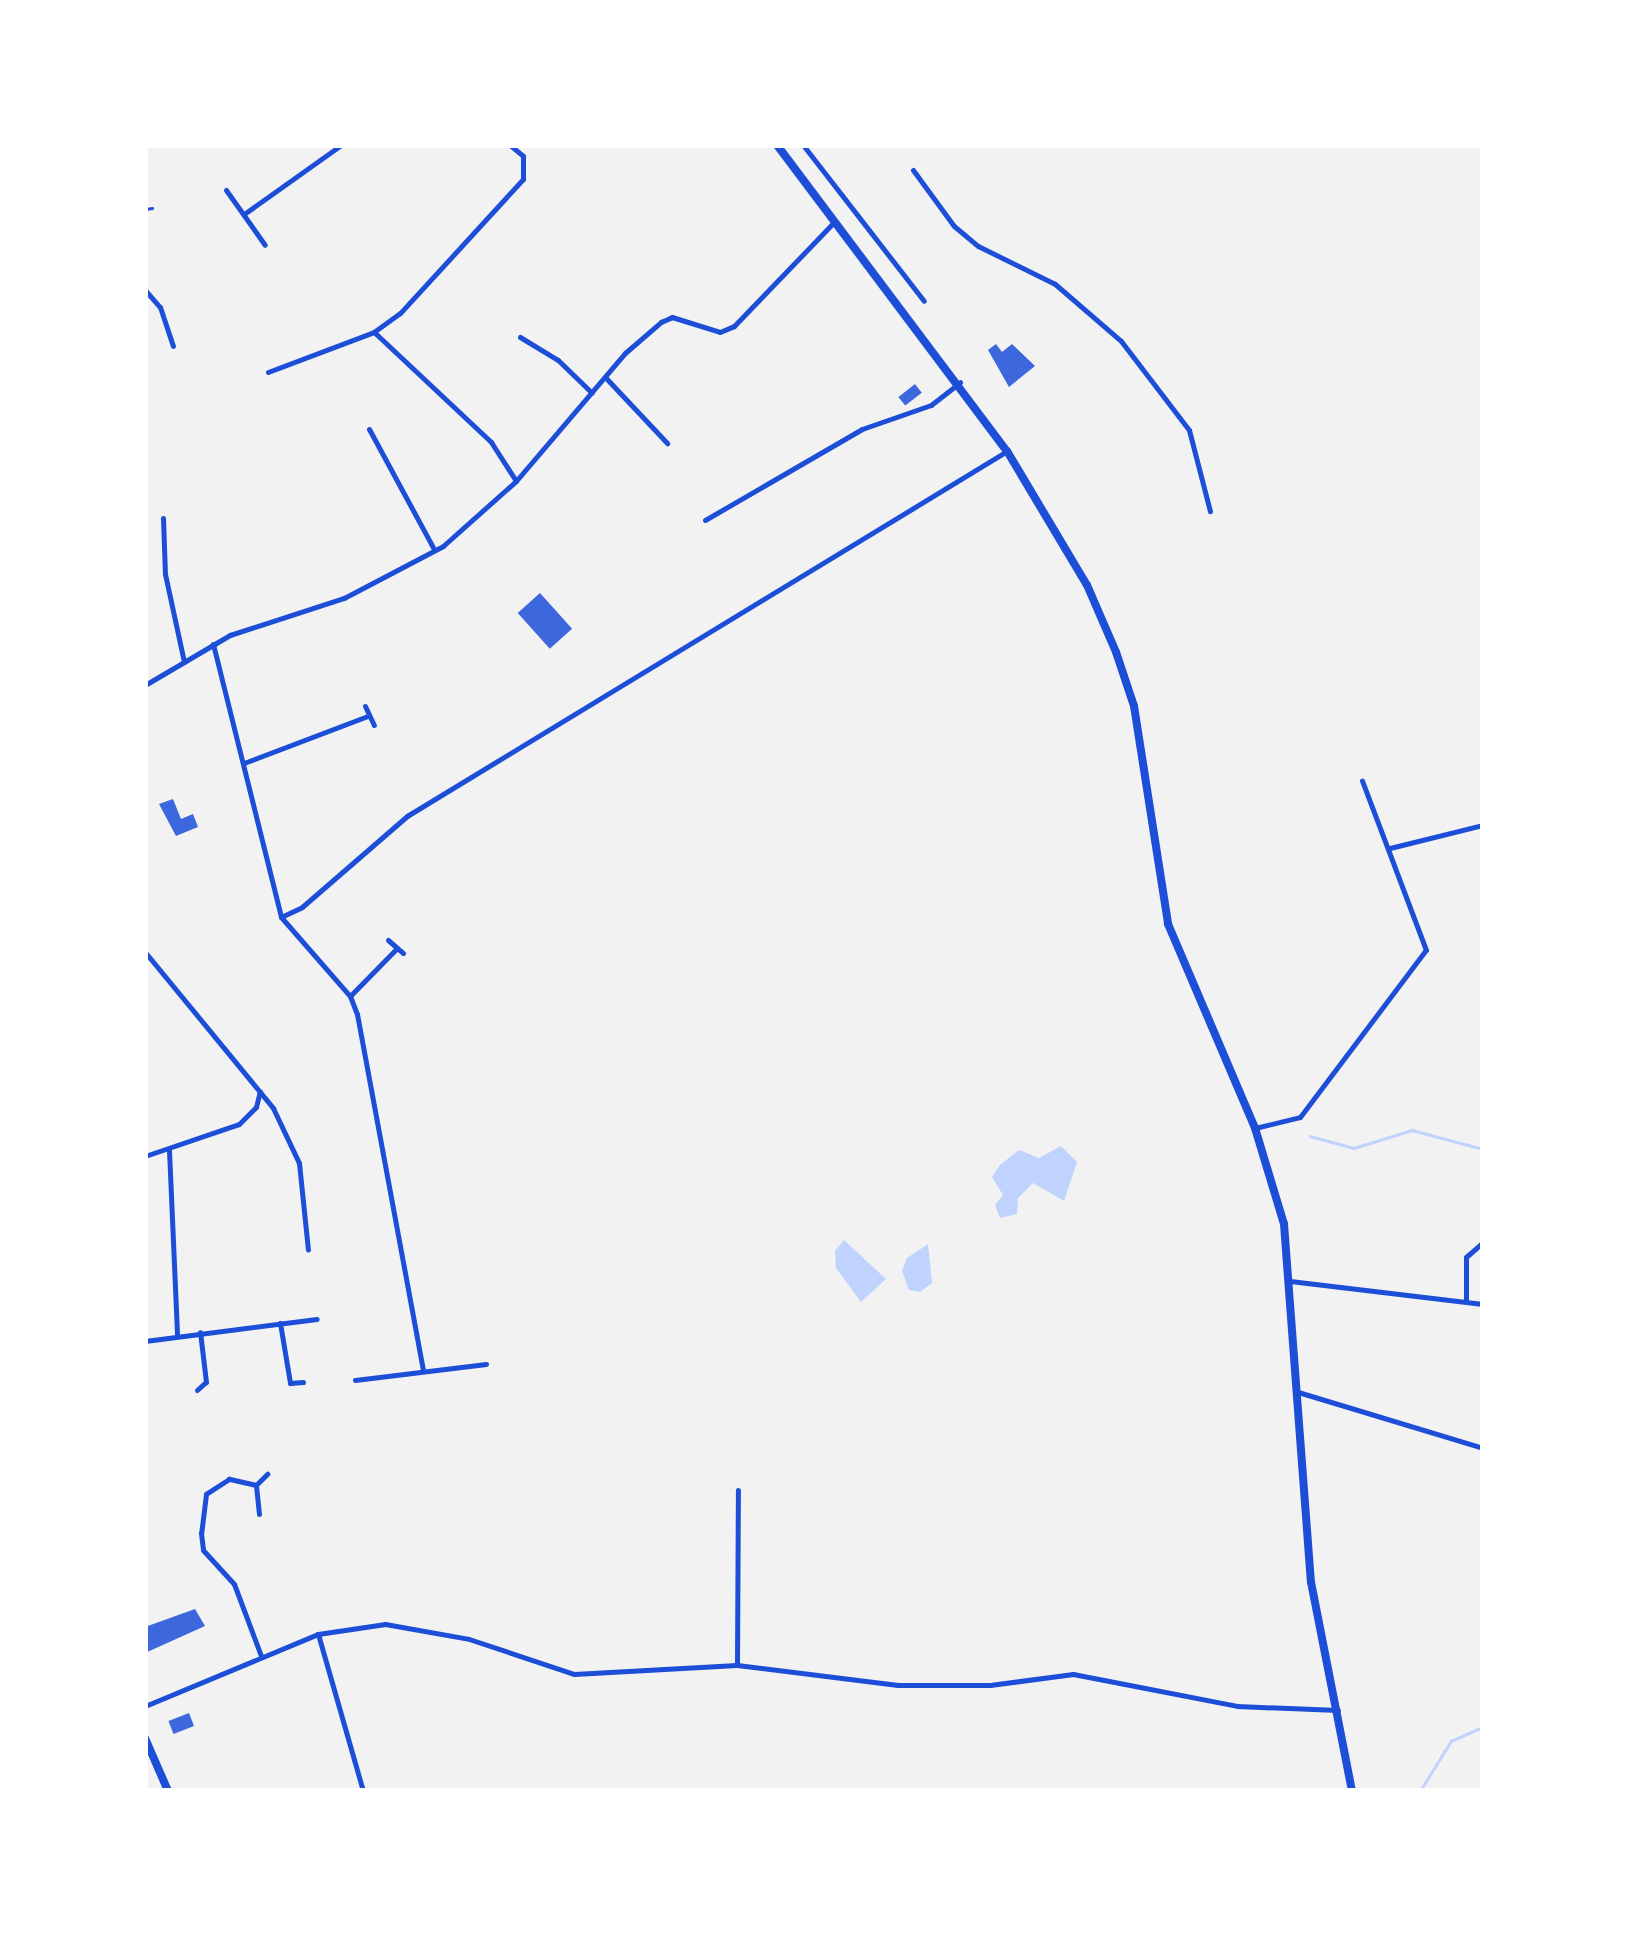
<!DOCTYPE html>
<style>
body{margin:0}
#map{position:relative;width:1628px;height:1936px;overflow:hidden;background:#f2f2f2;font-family:"Work Sans",sans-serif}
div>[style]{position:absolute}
.water>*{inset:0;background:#bfd3fe}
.stream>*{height:2.5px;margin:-1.25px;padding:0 1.25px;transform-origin:1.25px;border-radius:1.25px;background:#bfd3fe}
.building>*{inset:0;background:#3d67dc;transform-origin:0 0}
.service>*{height:2.5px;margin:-1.25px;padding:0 1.25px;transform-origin:1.25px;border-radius:1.25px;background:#1d4ed8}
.minor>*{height:5px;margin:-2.5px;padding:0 2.5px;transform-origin:2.5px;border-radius:2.5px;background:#1d4ed8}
.secondary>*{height:8px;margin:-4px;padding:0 4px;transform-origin:4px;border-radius:4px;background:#1d4ed8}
.primary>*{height:8px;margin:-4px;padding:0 4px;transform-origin:4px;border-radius:4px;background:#1d4ed8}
span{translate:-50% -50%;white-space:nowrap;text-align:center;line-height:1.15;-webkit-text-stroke:10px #fff;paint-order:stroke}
.frame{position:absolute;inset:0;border:148px solid #fff;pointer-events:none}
</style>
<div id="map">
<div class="water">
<div style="clip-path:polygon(1061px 1146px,1077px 1162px,1064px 1201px,1033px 1183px,1018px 1198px,1017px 1214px,1000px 1218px,995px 1205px,1003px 1195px,992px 1177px,1000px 1165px,1019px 1150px,1039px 1158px)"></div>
<div style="clip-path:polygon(844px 1240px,886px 1279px,861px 1302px,836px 1268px,835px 1251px)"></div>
<div style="clip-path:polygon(928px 1244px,932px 1283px,920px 1292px,909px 1290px,902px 1271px,907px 1258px)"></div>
</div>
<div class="stream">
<div style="left:1310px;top:1136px;width:46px;rotate:15.3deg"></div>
<div style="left:1354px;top:1148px;width:61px;rotate:-17.2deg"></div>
<div style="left:1412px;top:1130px;width:73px;rotate:15deg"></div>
<div style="left:1420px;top:1791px;width:59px;rotate:-58.2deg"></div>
<div style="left:1451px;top:1741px;width:35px;rotate:-24deg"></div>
</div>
<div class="building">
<div style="clip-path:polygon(996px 344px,1002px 352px,1012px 344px,1035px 366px,1009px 387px,988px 350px)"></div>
<div style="left:915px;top:384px;width:11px;height:21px;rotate:52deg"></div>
<div style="left:540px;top:593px;width:48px;height:30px;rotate:48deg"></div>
<div style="clip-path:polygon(173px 799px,181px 819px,193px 814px,198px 827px,176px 836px,159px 804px)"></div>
<div style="clip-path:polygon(195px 1609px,205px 1626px,145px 1653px,145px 1627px)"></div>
<div style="left:189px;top:1713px;width:14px;height:22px;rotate:69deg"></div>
</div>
<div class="service">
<div style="left:145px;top:209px;width:7px;rotate:-8deg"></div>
</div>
<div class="minor">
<div style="left:510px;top:145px;width:17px;rotate:40deg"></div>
<div style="left:523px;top:156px;width:23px;rotate:90deg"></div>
<div style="left:523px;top:179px;width:182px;rotate:132.5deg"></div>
<div style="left:400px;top:313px;width:32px;rotate:144deg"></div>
<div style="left:374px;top:332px;width:161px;rotate:43.2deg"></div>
<div style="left:491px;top:442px;width:46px;rotate:57.3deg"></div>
<div style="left:803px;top:145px;width:197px;rotate:52.2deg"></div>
<div style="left:913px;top:170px;width:69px;rotate:53.8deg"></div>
<div style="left:954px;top:226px;width:31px;rotate:40deg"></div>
<div style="left:978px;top:246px;width:86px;rotate:26.3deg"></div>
<div style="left:1055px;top:284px;width:87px;rotate:40.8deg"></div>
<div style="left:1121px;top:341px;width:112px;rotate:52.6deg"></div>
<div style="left:1189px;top:430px;width:84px;rotate:75.5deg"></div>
<div style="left:226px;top:190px;width:67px;rotate:54.7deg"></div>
<div style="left:244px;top:214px;width:119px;rotate:-35.4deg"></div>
<div style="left:145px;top:290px;width:23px;rotate:49deg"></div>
<div style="left:160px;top:307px;width:41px;rotate:71.6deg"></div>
<div style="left:520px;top:337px;width:44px;rotate:31.2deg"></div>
<div style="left:558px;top:360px;width:47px;rotate:44.1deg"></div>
<div style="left:268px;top:372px;width:113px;rotate:-20.7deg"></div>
<div style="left:605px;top:377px;width:91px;rotate:46.8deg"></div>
<div style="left:369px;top:429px;width:136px;rotate:61.6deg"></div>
<div style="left:163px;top:518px;width:56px;rotate:88deg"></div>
<div style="left:165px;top:574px;width:90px;rotate:77.8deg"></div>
<div style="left:705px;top:520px;width:181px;rotate:-30.1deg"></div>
<div style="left:862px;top:429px;width:73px;rotate:-19.2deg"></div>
<div style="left:931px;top:405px;width:37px;rotate:-38deg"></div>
<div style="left:213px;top:644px;width:281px;rotate:76deg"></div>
<div style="left:281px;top:917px;width:105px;rotate:48.9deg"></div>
<div style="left:350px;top:996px;width:19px;rotate:69deg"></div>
<div style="left:357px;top:1014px;width:363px;rotate:79.5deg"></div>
<div style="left:145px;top:685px;width:99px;rotate:-30.5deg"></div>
<div style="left:230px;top:635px;width:120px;rotate:-18deg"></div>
<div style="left:344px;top:598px;width:112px;rotate:-27.7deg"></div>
<div style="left:443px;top:546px;width:98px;rotate:-41.7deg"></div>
<div style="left:516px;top:481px;width:168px;rotate:-49.6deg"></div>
<div style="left:625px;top:353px;width:48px;rotate:-40.7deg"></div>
<div style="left:661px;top:322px;width:12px;rotate:-24deg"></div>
<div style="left:672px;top:317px;width:50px;rotate:17.4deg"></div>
<div style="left:720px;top:332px;width:15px;rotate:-23deg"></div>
<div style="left:734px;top:326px;width:146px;rotate:-46.1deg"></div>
<div style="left:365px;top:706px;width:21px;rotate:65deg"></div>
<div style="left:244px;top:763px;width:133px;rotate:-20.8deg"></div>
<div style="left:1390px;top:848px;width:96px;rotate:-13.9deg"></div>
<div style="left:281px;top:917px;width:23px;rotate:-25deg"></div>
<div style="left:302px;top:907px;width:139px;rotate:-40.9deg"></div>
<div style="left:407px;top:816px;width:702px;rotate:-31.31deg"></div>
<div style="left:388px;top:940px;width:20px;rotate:41deg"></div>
<div style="left:145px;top:952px;width:202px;rotate:50.6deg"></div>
<div style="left:273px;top:1108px;width:61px;rotate:64.7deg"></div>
<div style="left:299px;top:1163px;width:87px;rotate:84.1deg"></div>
<div style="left:350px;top:996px;width:67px;rotate:-45.6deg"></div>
<div style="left:1255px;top:1128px;width:46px;rotate:-13.7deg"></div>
<div style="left:1300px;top:1117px;width:209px;rotate:-53deg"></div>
<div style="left:1426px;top:950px;width:181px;rotate:-110.7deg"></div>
<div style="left:169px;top:1150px;width:185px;rotate:87.5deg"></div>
<div style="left:145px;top:1156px;width:99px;rotate:-18.8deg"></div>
<div style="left:239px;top:1124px;width:24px;rotate:-45deg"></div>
<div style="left:256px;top:1107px;width:16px;rotate:-76deg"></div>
<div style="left:1290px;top:1281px;width:194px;rotate:6.8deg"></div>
<div style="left:1466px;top:1301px;width:44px;rotate:-90deg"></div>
<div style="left:1466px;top:1257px;width:23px;rotate:-41deg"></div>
<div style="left:280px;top:1323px;width:61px;rotate:80.5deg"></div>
<div style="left:290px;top:1383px;width:13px;rotate:-4deg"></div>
<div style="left:145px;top:1341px;width:173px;rotate:-7.3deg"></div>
<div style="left:355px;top:1380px;width:132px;rotate:-7deg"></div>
<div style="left:197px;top:1390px;width:12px;rotate:-42deg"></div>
<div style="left:206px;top:1382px;width:50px;rotate:-96.8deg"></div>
<div style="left:1298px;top:1392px;width:193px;rotate:16.8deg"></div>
<div style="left:256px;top:1485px;width:16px;rotate:-45deg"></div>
<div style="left:259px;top:1514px;width:29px;rotate:-96deg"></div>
<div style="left:256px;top:1485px;width:28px;rotate:-167deg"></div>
<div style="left:229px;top:1479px;width:27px;rotate:147deg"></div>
<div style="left:206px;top:1494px;width:39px;rotate:97deg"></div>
<div style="left:201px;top:1533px;width:17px;rotate:83deg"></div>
<div style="left:203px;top:1550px;width:46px;rotate:47.6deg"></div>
<div style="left:234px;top:1584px;width:77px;rotate:69.4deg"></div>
<div style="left:318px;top:1634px;width:163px;rotate:74deg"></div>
<div style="left:737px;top:1665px;width:175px;rotate:-89.7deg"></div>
<div style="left:145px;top:1706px;width:187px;rotate:-22.6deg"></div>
<div style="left:318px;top:1634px;width:68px;rotate:-8.5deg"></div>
<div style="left:385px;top:1624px;width:85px;rotate:10.1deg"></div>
<div style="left:469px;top:1639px;width:111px;rotate:18.4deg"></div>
<div style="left:574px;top:1674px;width:163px;rotate:-3.2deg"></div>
<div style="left:737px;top:1665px;width:162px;rotate:7.1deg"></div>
<div style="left:898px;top:1685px;width:92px"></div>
<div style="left:990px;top:1685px;width:84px;rotate:-7.5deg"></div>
<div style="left:1073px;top:1674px;width:167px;rotate:11deg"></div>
<div style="left:1237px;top:1706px;width:101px;rotate:2.3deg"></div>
</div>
<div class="secondary">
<div style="left:145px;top:1738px;width:58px;rotate:66.5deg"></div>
</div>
<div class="primary">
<div style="left:777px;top:145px;width:383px;rotate:53.1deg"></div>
<div style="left:1007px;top:451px;width:156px;rotate:59.2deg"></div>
<div style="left:1087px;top:585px;width:73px;rotate:66.6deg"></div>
<div style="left:1116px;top:652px;width:57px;rotate:71.6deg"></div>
<div style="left:1134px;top:706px;width:221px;rotate:81.1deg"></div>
<div style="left:1168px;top:924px;width:222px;rotate:66.9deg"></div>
<div style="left:1255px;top:1128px;width:100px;rotate:73.2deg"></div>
<div style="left:1284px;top:1224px;width:359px;rotate:85.7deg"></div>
<div style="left:1311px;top:1582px;width:213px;rotate:78.9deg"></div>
</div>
<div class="frame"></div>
</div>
